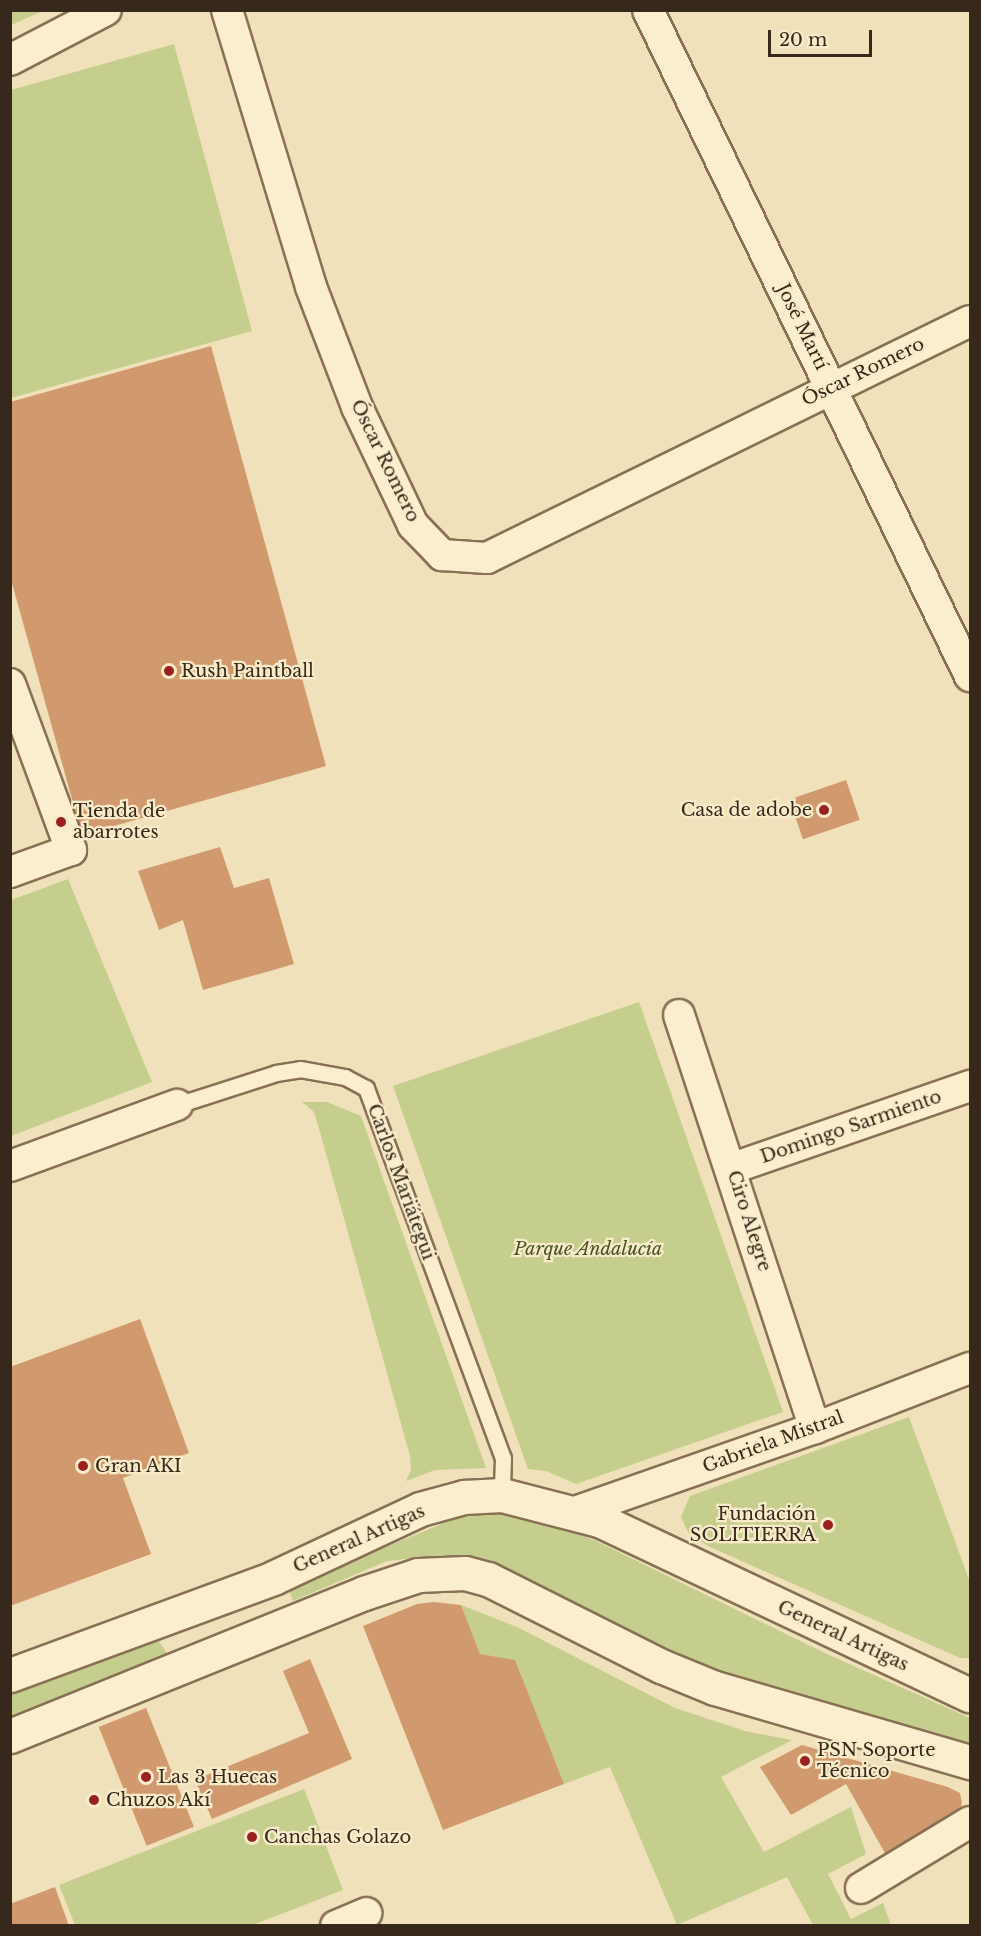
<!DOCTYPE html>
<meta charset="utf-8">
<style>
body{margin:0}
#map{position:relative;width:981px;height:1936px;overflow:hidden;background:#f0e1bb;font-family:"Libre Baskerville",serif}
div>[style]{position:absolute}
.green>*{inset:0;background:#c6ce8e}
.building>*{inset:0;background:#d1996e;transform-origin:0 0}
.roads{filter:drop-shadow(2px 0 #887054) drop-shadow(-2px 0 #887054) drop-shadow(0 2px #887054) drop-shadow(0 -2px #887054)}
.lane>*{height:15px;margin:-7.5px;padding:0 7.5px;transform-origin:7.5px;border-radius:7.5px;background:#fbeece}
.street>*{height:30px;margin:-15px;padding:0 15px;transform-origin:15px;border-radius:15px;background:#fbeece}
.secondary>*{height:33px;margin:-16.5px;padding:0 16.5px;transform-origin:16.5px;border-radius:16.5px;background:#fbeece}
.dots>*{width:16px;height:16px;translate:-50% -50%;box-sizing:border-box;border:3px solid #f7ebca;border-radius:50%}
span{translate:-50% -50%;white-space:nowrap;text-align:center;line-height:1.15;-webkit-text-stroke:4.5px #f7ebca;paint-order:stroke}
.street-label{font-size:18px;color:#36281a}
.poi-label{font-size:18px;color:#36281a}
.left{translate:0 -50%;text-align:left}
.right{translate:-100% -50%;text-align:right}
.park-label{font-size:18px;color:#46541f;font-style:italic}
.frame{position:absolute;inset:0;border:12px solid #36281a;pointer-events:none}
.scale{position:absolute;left:768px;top:30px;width:104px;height:27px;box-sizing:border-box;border:3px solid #36281a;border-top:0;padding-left:8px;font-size:18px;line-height:21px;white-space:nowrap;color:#36281a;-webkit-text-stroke:4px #f7ebca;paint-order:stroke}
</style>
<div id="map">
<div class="green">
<div style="clip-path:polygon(11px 10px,43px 10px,43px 11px,11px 25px)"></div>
<div style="clip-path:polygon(174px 44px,252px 331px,11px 398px,11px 90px)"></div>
<div style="clip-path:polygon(68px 879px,152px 1082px,11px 1136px,11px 900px)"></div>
<div style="clip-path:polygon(639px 1002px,783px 1412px,576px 1484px,546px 1471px,528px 1469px,393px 1086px)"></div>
<div style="clip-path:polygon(302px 1102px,327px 1102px,361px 1116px,486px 1468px,435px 1470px,406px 1481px,411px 1470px,410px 1456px,320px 1132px,314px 1112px)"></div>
<div style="clip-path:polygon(909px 1417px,970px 1582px,970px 1658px,960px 1658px,710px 1547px,689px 1534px,681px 1517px,690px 1496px)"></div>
<div style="clip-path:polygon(499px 1514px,541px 1519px,594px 1540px,827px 1654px,970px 1718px,970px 1743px,707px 1668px,535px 1582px,471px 1558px,433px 1556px,387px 1561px,293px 1601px,288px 1588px,458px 1517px)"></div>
<div style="clip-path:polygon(461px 1605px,517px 1627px,675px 1708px,745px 1731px,792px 1740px,721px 1777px,764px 1852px,851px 1807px,866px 1854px,828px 1874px,851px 1919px,883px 1903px,891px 1925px,813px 1925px,787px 1877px,677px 1925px,610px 1767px,564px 1784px,480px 1654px)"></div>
<div style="clip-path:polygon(157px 1638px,170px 1658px,11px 1720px,10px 1692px)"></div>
<div style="clip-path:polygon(304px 1789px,343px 1890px,253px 1925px,75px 1925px,59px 1885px)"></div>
</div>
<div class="building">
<div style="clip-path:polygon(211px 346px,326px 766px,82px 835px,10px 576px,10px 402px)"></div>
<div style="left:846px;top:780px;width:42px;height:60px;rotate:71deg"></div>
<div style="clip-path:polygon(220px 847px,234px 888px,269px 878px,294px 964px,203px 990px,183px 920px,159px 930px,138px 871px)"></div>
<div style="clip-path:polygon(140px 1319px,189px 1453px,123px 1478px,151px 1554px,10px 1606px,10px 1367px)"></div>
<div style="clip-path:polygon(434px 1602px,461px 1605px,480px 1654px,515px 1660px,564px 1784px,443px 1830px,363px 1626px,417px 1604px)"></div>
<div style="clip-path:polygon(310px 1659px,352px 1759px,212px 1819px,195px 1780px,309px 1733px,283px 1671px)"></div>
<div style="left:146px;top:1708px;width:128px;height:51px;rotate:68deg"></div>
<div style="clip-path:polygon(802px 1745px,948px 1787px,960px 1793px,962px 1803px,959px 1812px,886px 1855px,846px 1784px,791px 1815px,760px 1767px)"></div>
<div style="clip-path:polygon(55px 1887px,69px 1926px,10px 1926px,10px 1904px)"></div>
</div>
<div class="roads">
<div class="lane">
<div style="left:177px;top:1105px;width:104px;rotate:-17.9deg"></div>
<div style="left:276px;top:1073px;width:24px;rotate:-9deg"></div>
<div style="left:300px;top:1069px;width:46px;rotate:10.1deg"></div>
<div style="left:345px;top:1077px;width:24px;rotate:28deg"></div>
<div style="left:366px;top:1088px;width:395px;rotate:69.7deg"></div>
<div style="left:503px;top:1458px;width:37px;rotate:92deg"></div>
</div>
<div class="street">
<div style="left:227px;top:10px;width:289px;rotate:73.1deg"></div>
<div style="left:311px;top:287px;width:129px;rotate:69deg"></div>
<div style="left:357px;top:407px;width:131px;rotate:64.6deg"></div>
<div style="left:413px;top:525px;width:42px;rotate:46deg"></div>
<div style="left:442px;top:555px;width:45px;rotate:3.8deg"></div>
<div style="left:487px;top:558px;width:538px;rotate:-26.14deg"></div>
<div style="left:648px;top:10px;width:740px;rotate:64.2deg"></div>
<div style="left:10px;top:60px;width:108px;rotate:-27.5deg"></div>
<div style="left:10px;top:684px;width:177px;rotate:69.8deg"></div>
<div style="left:71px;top:850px;width:65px;rotate:160.2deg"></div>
<div style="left:679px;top:1015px;width:435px;rotate:71.8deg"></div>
<div style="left:10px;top:1166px;width:178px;rotate:-20.1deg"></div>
<div style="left:733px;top:1168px;width:251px;rotate:-19.1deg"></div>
<div style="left:575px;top:1512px;width:254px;rotate:-19.3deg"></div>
<div style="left:815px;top:1428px;width:166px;rotate:-21.2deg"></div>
<div style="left:861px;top:1888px;width:127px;rotate:-31.2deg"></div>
<div style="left:336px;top:1926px;width:33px;rotate:-23deg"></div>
</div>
<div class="secondary">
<div style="left:10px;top:1675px;width:280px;rotate:-20.2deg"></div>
<div style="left:273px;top:1578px;width:162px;rotate:-25.1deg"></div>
<div style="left:420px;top:1509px;width:46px;rotate:-15.3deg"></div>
<div style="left:464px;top:1497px;width:38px;rotate:-3deg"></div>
<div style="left:502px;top:1495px;width:100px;rotate:14.5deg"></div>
<div style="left:599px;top:1520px;width:410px;rotate:25.3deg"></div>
<div style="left:10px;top:1736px;width:382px;rotate:-22deg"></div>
<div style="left:364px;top:1593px;width:57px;rotate:-18.4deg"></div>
<div style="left:418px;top:1575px;width:47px;rotate:-2.4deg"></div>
<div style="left:465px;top:1573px;width:24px;rotate:15deg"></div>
<div style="left:488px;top:1579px;width:194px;rotate:26.7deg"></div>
<div style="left:661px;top:1666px;width:58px;rotate:22.2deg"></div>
<div style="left:715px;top:1688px;width:266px;rotate:16.2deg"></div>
</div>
</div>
<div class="dots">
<div style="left:169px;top:671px;background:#9a2120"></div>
<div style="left:824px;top:810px;background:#9a2120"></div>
<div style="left:61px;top:822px;background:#9a2120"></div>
<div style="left:83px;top:1466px;background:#9a2120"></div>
<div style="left:828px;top:1525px;background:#9a2120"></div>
<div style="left:805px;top:1761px;background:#9a2120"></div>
<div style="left:146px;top:1777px;background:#9a2120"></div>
<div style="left:94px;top:1800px;background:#9a2120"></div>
<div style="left:252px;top:1837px;background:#9a2120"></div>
</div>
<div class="street-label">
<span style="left:802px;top:327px;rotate:64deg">José Martí</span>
<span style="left:863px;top:372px;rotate:-26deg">Óscar Romero</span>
<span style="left:385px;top:461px;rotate:64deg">Óscar Romero</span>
<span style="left:851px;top:1127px;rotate:-19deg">Domingo Sarmiento</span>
<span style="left:401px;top:1182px;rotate:70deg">Carlos Mariátegui</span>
<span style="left:749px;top:1221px;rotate:72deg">Ciro Alegre</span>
<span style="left:773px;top:1442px;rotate:-20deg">Gabriela Mistral</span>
<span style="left:359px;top:1539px;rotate:-24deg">General Artigas</span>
<span style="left:843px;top:1636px;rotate:25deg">General Artigas</span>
</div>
<div class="poi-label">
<span class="left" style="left:181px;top:671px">Rush Paintball</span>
<span class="right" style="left:812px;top:810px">Casa de adobe</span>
<span class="left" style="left:73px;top:822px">Tienda de<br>abarrotes</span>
<span class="left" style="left:95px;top:1466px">Gran AKI</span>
<span class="right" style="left:816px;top:1525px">Fundación<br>SOLITIERRA</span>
<span class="left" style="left:817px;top:1761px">PSN Soporte<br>Técnico</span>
<span class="left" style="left:158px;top:1777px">Las 3 Huecas</span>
<span class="left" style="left:106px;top:1800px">Chuzos Akí</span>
<span class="left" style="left:264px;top:1837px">Canchas Golazo</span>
</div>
<div class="park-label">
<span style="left:588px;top:1249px">Parque Andalucía</span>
</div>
<div class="frame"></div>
<div class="scale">20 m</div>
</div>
